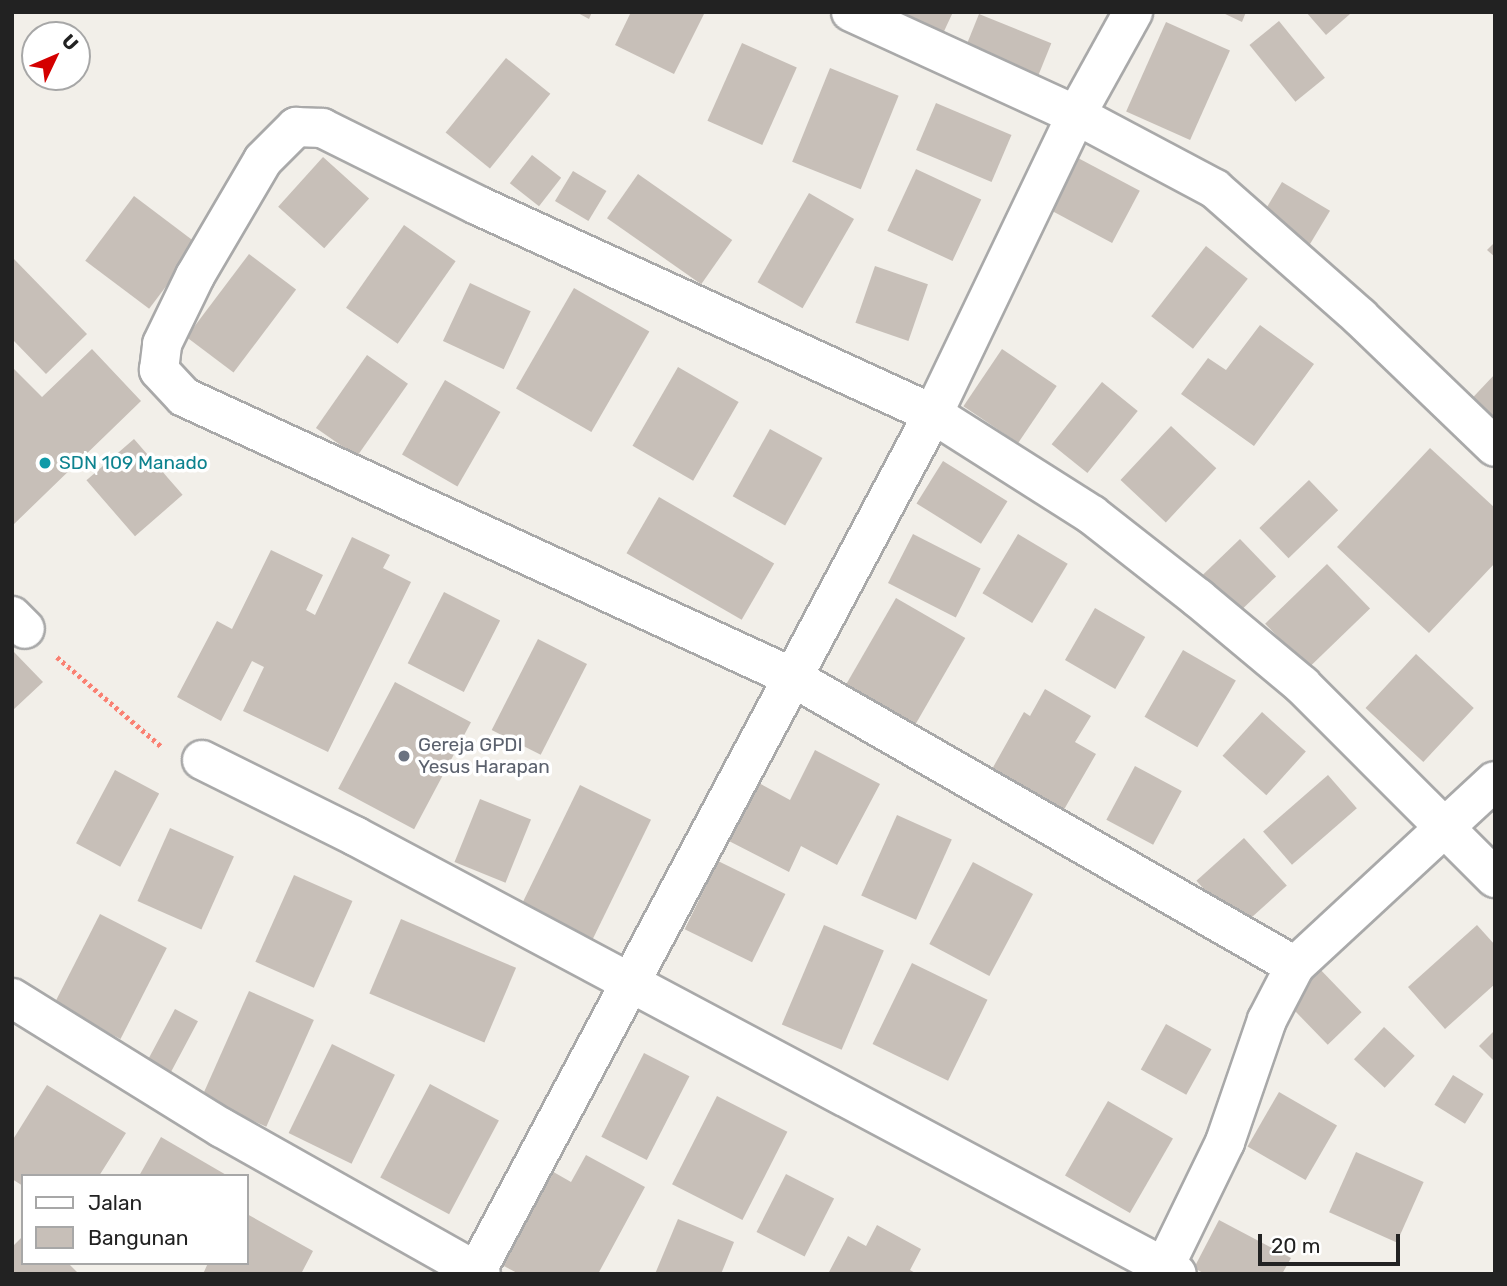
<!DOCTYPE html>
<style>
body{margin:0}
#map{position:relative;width:1507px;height:1286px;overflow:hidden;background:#f2efe9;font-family:Rubik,sans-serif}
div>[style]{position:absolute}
.building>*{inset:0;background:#c7bfb8;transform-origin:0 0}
.path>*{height:4.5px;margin-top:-2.25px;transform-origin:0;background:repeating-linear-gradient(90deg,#fa8072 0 3.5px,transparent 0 7px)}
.roads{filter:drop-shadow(2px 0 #a9a9a9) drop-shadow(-2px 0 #a9a9a9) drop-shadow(0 2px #a9a9a9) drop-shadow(0 -2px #a9a9a9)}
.minor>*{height:38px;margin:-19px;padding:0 19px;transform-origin:19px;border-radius:19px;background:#fff}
.dots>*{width:19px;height:19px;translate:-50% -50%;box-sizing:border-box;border:4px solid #fff;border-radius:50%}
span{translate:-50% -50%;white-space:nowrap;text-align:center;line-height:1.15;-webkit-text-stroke:7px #fff;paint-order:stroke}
.culture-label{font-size:19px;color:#0d838f}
.left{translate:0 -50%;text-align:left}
.worship-label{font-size:19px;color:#5b616d}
.frame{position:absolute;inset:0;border:14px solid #222;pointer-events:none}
.legend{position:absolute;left:21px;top:1174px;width:228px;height:91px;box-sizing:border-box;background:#fff;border:2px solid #a7a7a7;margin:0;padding:9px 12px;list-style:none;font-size:21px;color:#222}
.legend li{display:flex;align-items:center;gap:14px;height:35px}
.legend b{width:35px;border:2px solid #a7a7a7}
.north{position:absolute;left:21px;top:21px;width:70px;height:70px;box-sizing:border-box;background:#fff;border:2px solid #a7a7a7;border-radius:50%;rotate:46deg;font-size:19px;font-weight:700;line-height:28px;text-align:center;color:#222}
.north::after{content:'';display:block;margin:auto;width:24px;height:32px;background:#d40000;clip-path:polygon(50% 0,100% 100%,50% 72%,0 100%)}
.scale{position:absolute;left:1258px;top:1234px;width:142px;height:32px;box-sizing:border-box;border:4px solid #222;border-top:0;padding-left:9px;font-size:21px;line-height:24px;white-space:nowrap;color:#222;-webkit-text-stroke:5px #fff;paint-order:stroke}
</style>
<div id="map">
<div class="building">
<div style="clip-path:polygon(576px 12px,592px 12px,589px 19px)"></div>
<div style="clip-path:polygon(631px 12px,705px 12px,674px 74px,615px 45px)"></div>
<div style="clip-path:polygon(877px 12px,953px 12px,939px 42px)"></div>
<div style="clip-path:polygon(1221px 12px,1246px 12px,1242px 22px)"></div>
<div style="clip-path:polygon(1306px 12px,1349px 12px,1350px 14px,1326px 35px)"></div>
<div style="left:979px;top:14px;width:78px;height:46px;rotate:22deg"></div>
<div style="left:1279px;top:21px;width:73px;height:38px;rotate:51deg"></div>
<div style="left:1166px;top:22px;width:70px;height:98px;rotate:24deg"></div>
<div style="left:742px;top:43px;width:60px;height:85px;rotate:24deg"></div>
<div style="left:506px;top:58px;width:57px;height:96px;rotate:39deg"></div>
<div style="left:830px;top:68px;width:74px;height:101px;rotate:22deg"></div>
<div style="left:936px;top:103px;width:82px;height:51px;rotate:23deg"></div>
<div style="left:532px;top:155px;width:37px;height:36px;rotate:38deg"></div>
<div style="left:323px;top:157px;width:62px;height:67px;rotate:42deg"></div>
<div style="left:1078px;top:158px;width:70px;height:59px;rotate:28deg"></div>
<div style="left:916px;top:169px;width:72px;height:68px;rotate:25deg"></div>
<div style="left:573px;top:171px;width:39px;height:35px;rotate:31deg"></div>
<div style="left:638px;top:174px;width:115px;height:54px;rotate:35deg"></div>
<div style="left:1282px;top:182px;width:56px;height:44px;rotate:31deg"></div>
<div style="left:809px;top:193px;width:52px;height:103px;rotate:30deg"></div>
<div style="left:134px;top:196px;width:80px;height:81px;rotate:37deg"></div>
<div style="left:404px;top:225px;width:63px;height:101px;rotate:35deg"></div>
<div style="clip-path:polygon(1495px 242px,1495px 257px,1487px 250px)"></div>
<div style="left:1206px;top:246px;width:53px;height:89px;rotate:38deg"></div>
<div style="left:249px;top:254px;width:59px;height:104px;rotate:37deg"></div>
<div style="clip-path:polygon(12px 257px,87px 334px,46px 374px,12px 339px)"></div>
<div style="left:875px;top:266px;width:56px;height:60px;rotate:19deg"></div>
<div style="left:470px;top:283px;width:67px;height:64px;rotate:25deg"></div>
<div style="left:574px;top:288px;width:87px;height:116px;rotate:30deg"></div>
<div style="clip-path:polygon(1260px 325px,1314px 364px,1254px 446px,1181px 394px,1208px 358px,1226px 370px)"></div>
<div style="clip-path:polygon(92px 349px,141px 401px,12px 526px,12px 367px,42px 397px)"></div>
<div style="left:1002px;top:349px;width:66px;height:69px;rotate:34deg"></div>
<div style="left:367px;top:355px;width:50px;height:89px;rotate:35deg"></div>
<div style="left:678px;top:367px;width:70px;height:91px;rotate:30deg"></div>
<div style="clip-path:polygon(1495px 374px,1495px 436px,1461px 410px)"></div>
<div style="left:445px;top:380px;width:64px;height:86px;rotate:30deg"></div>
<div style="left:1102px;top:382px;width:46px;height:80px;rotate:39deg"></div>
<div style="left:1171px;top:426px;width:62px;height:74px;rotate:43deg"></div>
<div style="left:770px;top:429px;width:60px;height:77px;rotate:29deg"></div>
<div style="left:134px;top:439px;width:74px;height:63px;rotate:49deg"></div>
<div style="clip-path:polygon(1430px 448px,1495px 508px,1495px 563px,1429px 633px,1337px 547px)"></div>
<div style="left:943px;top:461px;width:76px;height:50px;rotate:32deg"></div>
<div style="left:1309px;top:480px;width:42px;height:69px;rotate:46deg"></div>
<div style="left:659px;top:497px;width:133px;height:65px;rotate:30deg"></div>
<div style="left:913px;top:534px;width:76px;height:55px;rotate:27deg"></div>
<div style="left:1018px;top:534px;width:58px;height:69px;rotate:31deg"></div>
<div style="clip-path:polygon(352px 537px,390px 555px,383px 568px,411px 582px,328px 752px,243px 711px,264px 667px,252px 661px,221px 721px,177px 697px,217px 621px,232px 629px,271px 550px,323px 575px,306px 610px,315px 615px)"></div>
<div style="left:1240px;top:539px;width:52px;height:57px;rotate:46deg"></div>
<div style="left:1327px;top:564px;width:62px;height:86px;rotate:46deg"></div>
<div style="left:444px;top:592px;width:63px;height:80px;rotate:27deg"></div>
<div style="left:896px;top:598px;width:80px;height:116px;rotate:30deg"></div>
<div style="left:1095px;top:608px;width:58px;height:60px;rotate:30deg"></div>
<div style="left:538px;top:639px;width:55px;height:102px;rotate:27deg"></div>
<div style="clip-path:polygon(12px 650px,43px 682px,12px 711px)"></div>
<div style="left:1183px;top:650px;width:61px;height:77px;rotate:30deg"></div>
<div style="left:1416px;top:654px;width:79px;height:74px;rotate:43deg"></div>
<div style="left:395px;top:682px;width:86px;height:121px;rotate:28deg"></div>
<div style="clip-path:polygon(1045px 689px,1091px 716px,1075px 742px,1096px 754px,1062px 813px,991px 771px,1024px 712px,1030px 716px)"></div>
<div style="left:1262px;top:712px;width:59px;height:59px;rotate:42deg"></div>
<div style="clip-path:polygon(815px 750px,880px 784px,837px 865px,801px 846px,789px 872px,727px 840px,757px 782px,790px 800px)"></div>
<div style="left:1135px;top:766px;width:53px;height:61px;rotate:28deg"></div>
<div style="left:115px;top:770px;width:50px;height:83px;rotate:28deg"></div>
<div style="left:1328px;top:775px;width:44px;height:86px;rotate:49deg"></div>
<div style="left:580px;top:785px;width:79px;height:135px;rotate:26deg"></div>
<div style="left:480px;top:799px;width:55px;height:68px;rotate:22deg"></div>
<div style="left:897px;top:815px;width:60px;height:88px;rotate:24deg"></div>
<div style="left:170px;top:828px;width:70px;height:80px;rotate:24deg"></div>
<div style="left:1244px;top:838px;width:64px;height:64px;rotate:48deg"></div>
<div style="left:718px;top:861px;width:75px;height:76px;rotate:26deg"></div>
<div style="left:973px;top:862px;width:68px;height:93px;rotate:28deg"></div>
<div style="left:294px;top:875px;width:64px;height:95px;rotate:24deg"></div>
<div style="left:100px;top:914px;width:75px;height:102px;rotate:27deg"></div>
<div style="left:401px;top:919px;width:125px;height:81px;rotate:23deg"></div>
<div style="left:824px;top:925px;width:65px;height:108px;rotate:23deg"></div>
<div style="clip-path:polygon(1477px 925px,1495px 945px,1495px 984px,1445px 1029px,1408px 987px)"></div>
<div style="left:912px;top:963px;width:84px;height:90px;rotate:26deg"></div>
<div style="left:1315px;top:964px;width:67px;height:47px;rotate:46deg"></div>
<div style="left:249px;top:991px;width:71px;height:117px;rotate:24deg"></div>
<div style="left:175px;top:1009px;width:26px;height:66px;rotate:28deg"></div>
<div style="left:1166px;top:1024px;width:52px;height:52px;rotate:29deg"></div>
<div style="left:1384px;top:1027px;width:42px;height:44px;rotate:43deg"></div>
<div style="clip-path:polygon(1495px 1030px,1495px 1062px,1479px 1046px)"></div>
<div style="left:332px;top:1044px;width:70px;height:99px;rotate:26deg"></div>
<div style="left:644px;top:1053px;width:51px;height:94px;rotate:27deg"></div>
<div style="left:1453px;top:1075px;width:36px;height:35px;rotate:32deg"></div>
<div style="left:430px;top:1084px;width:78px;height:106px;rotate:28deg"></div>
<div style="clip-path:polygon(47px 1085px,126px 1133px,99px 1176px,23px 1176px,23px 1186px,12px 1179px,12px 1141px)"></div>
<div style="left:1279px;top:1092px;width:67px;height:63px;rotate:30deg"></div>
<div style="left:717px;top:1096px;width:79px;height:99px;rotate:27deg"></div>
<div style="left:1108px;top:1101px;width:75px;height:86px;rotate:30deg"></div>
<div style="clip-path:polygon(161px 1137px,228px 1176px,139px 1176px)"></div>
<div style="left:1356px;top:1152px;width:74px;height:66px;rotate:24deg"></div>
<div style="clip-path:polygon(586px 1155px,645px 1187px,598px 1274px,519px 1274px,487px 1257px,550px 1170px,571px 1182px)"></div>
<div style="left:786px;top:1174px;width:54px;height:65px;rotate:27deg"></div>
<div style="clip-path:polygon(247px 1214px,313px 1251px,301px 1274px,203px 1274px,208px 1263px,247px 1263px)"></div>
<div style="clip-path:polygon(678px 1219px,734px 1242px,721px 1274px,655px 1274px)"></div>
<div style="clip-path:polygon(1219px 1220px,1291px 1258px,1282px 1274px,1205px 1274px,1194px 1268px)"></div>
<div style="clip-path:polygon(877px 1225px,921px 1249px,910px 1270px,917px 1274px,828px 1274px,848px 1236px,866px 1246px)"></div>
<div style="clip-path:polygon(23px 1236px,23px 1263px,68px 1263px,77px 1272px,12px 1274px,12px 1247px)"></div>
</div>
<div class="path">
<div style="left:57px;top:657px;width:138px;rotate:40.6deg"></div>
</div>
<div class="roads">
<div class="minor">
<div style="left:851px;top:12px;width:247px;rotate:24.6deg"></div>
<div style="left:1076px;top:115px;width:157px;rotate:28deg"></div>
<div style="left:1215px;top:189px;width:193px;rotate:41.4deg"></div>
<div style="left:1360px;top:317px;width:187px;rotate:43.9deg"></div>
<div style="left:12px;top:616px;width:18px;rotate:45deg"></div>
<div style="left:202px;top:760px;width:171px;rotate:26.4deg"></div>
<div style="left:355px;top:836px;width:931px;rotate:28.05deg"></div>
<div style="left:1295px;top:966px;width:582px;rotate:-150.13deg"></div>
<div style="left:790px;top:676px;width:667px;rotate:-155.28deg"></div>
<div style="left:184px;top:397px;width:37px;rotate:-133deg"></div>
<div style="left:159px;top:370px;width:26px;rotate:-83deg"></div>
<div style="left:162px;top:344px;width:76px;rotate:-64.1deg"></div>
<div style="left:195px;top:276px;width:134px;rotate:-59.6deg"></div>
<div style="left:263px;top:160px;width:47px;rotate:-45deg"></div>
<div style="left:296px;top:127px;width:26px;rotate:2deg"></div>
<div style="left:322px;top:128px;width:173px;rotate:26.4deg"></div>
<div style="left:477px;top:205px;width:502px;rotate:24.62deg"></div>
<div style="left:933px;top:414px;width:188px;rotate:32.4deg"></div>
<div style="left:1092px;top:515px;width:135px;rotate:38.1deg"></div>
<div style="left:1198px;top:598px;width:136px;rotate:39.9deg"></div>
<div style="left:1302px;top:685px;width:273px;rotate:45deg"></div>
<div style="left:12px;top:998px;width:247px;rotate:31.8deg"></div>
<div style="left:222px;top:1128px;width:297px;rotate:29.4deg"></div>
<div style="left:475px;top:1274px;width:974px;rotate:-61.96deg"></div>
<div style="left:933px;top:414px;width:331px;rotate:-64.4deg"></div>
<div style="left:1076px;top:115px;width:118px;rotate:-61deg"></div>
<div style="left:1161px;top:1274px;width:147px;rotate:-64.1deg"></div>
<div style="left:1225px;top:1142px;width:129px;rotate:-71deg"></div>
<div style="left:1267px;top:1020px;width:61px;rotate:-62.6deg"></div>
<div style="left:1295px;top:966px;width:272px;rotate:-42.8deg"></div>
</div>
</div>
<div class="dots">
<div style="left:45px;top:463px;background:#0f9aa8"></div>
<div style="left:404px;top:756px;background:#6b7280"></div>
</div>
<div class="culture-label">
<span class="left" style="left:59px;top:463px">SDN 109 Manado</span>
</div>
<div class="worship-label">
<span class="left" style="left:418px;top:756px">Gereja GPDI<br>Yesus Harapan</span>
</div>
<div class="frame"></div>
<ul class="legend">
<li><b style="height:9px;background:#fff"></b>Jalan</li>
<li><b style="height:19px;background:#c7bfb8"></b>Bangunan</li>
</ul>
<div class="north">U</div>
<div class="scale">20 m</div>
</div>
